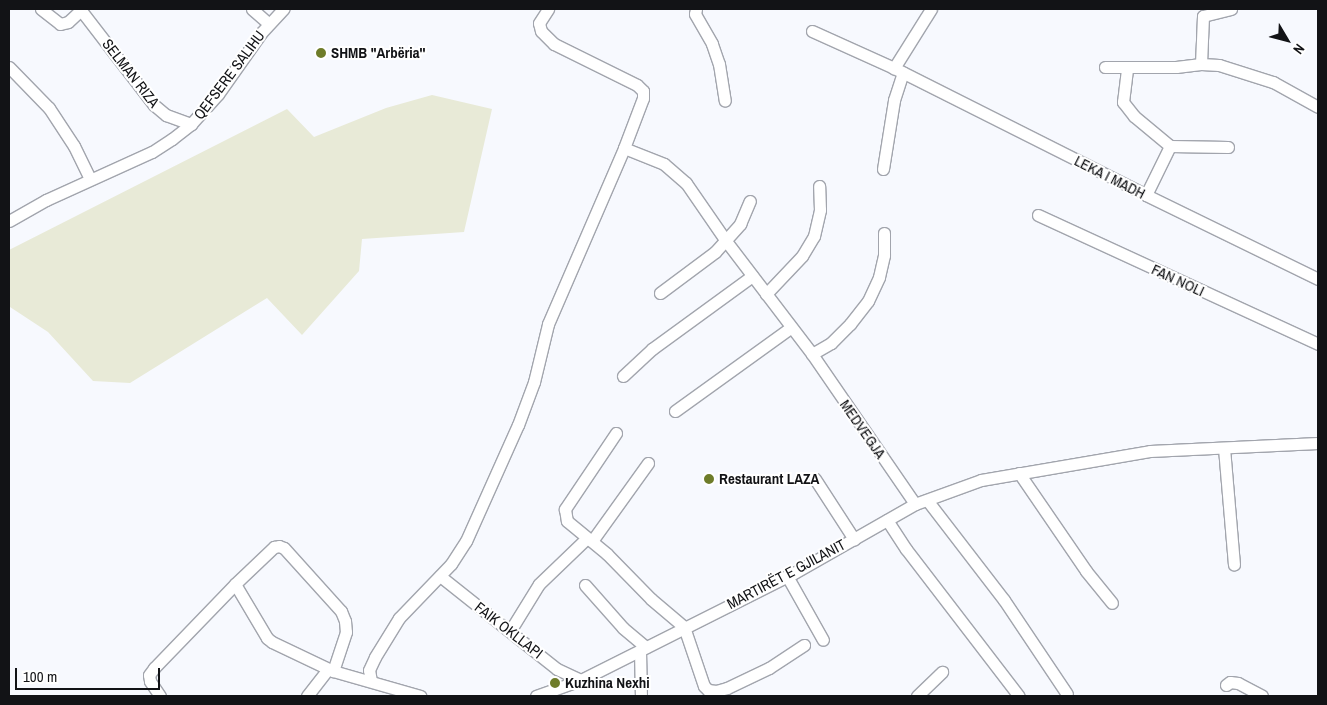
<!DOCTYPE html>
<meta charset="utf-8">
<style>
body{margin:0}
#map{position:relative;width:1327px;height:705px;overflow:hidden;background:#f7f9fe;font-family:"Archivo Narrow",sans-serif}
div>[style]{position:absolute}
.green>*{inset:0;background:#e8ead7}
.roads{filter:drop-shadow(1px 0 #a2a5ad) drop-shadow(-1px 0 #a2a5ad) drop-shadow(0 1px #a2a5ad) drop-shadow(0 -1px #a2a5ad)}
.minor>*{height:11px;margin:-5.5px;padding:0 5.5px;transform-origin:5.5px;border-radius:5.5px;background:#fff}
.dots>*{width:14px;height:14px;translate:-50% -50%;box-sizing:border-box;border:2px solid #fff;border-radius:50%}
span{translate:-50% -50%;white-space:nowrap;text-align:center;line-height:1.15;-webkit-text-stroke:4px #fff;paint-order:stroke}
.poi-label{font-size:15px;color:#121316;font-weight:700}
.left{translate:0 -50%;text-align:left}
.street-label{font-size:15px;color:#121316}
.frame{position:absolute;inset:0;border:10px solid #121316;pointer-events:none}
.north{position:absolute;left:1262px;top:15px;width:50px;height:50px;-webkit-text-stroke:4px #fff;paint-order:stroke;rotate:127deg;font-size:14px;font-weight:700;line-height:20px;text-align:center;color:#121316}
.north::after{content:'';display:block;margin:auto;width:18px;height:22px;background:#121316;clip-path:polygon(50% 0,100% 100%,50% 72%,0 100%)}
.scale{position:absolute;left:15px;top:668px;width:145px;height:22px;box-sizing:border-box;border:2px solid #121316;border-top:0;padding-left:6px;font-size:15px;line-height:18px;white-space:nowrap;color:#121316;-webkit-text-stroke:4px #fff;paint-order:stroke}
</style>
<div id="map">
<div class="green">
<div style="clip-path:polygon(432px 95px,492px 109px,464px 232px,362px 239px,359px 271px,302px 335px,267px 298px,130px 383px,93px 381px,48px 332px,10px 307px,9px 250px,287px 109px,314px 137px,386px 108px)"></div>
</div>
<div class="roads">
<div class="minor">
<div style="left:41px;top:9px;width:24px;rotate:38deg"></div>
<div style="left:60px;top:24px;width:8px;rotate:-14deg"></div>
<div style="left:68px;top:22px;width:18px;rotate:-43deg"></div>
<div style="left:80px;top:9px;width:121px;rotate:52.4deg"></div>
<div style="left:154px;top:105px;width:16px;rotate:40deg"></div>
<div style="left:166px;top:115px;width:27px;rotate:20deg"></div>
<div style="left:252px;top:9px;width:21px;rotate:41deg"></div>
<div style="left:696px;top:9px;width:5px;rotate:101deg"></div>
<div style="left:695px;top:14px;width:34px;rotate:60deg"></div>
<div style="left:712px;top:44px;width:21px;rotate:71deg"></div>
<div style="left:719px;top:64px;width:37px;rotate:81deg"></div>
<div style="left:931px;top:9px;width:70px;rotate:122.1deg"></div>
<div style="left:894px;top:68px;width:282px;rotate:26.7deg"></div>
<div style="left:1146px;top:195px;width:191px;rotate:26deg"></div>
<div style="left:812px;top:31px;width:90px;rotate:24.3deg"></div>
<div style="left:1201px;top:64px;width:48px;rotate:-87.6deg"></div>
<div style="left:1203px;top:16px;width:29px;rotate:-14deg"></div>
<div style="left:9px;top:67px;width:57px;rotate:45.7deg"></div>
<div style="left:49px;top:108px;width:45px;rotate:56.7deg"></div>
<div style="left:74px;top:146px;width:37px;rotate:64deg"></div>
<div style="left:1105px;top:67px;width:22px"></div>
<div style="left:1170px;top:146px;width:47px;rotate:-140.2deg"></div>
<div style="left:1134px;top:116px;width:18px;rotate:-128deg"></div>
<div style="left:1123px;top:102px;width:35px;rotate:-83deg"></div>
<div style="left:1127px;top:67px;width:49px"></div>
<div style="left:1176px;top:67px;width:25px;rotate:-7deg"></div>
<div style="left:1201px;top:64px;width:18px;rotate:3deg"></div>
<div style="left:1219px;top:65px;width:57px;rotate:17.5deg"></div>
<div style="left:1273px;top:82px;width:51px;rotate:29.1deg"></div>
<div style="left:624px;top:148px;width:43px;rotate:21.8deg"></div>
<div style="left:664px;top:164px;width:29px;rotate:41deg"></div>
<div style="left:686px;top:183px;width:70px;rotate:55.4deg"></div>
<div style="left:726px;top:241px;width:142px;rotate:52.7deg"></div>
<div style="left:812px;top:354px;width:182px;rotate:55.5deg"></div>
<div style="left:883px;top:169px;width:70px;rotate:-80.9deg"></div>
<div style="left:894px;top:100px;width:29px;rotate:-72deg"></div>
<div style="left:1146px;top:195px;width:55px;rotate:-63.9deg"></div>
<div style="left:1170px;top:146px;width:58px;rotate:1deg"></div>
<div style="left:1038px;top:215px;width:308px;rotate:24.7deg"></div>
<div style="left:9px;top:221px;width:43px;rotate:-29.6deg"></div>
<div style="left:46px;top:200px;width:116px;rotate:-24.4deg"></div>
<div style="left:152px;top:152px;width:24px;rotate:-33deg"></div>
<div style="left:172px;top:139px;width:24px;rotate:-38deg"></div>
<div style="left:191px;top:124px;width:40px;rotate:-48deg"></div>
<div style="left:218px;top:94px;width:75px;rotate:-54.8deg"></div>
<div style="left:261px;top:33px;width:33px;rotate:-47deg"></div>
<div style="left:660px;top:293px;width:69px;rotate:-36.7deg"></div>
<div style="left:715px;top:252px;width:38px;rotate:-48deg"></div>
<div style="left:740px;top:224px;width:25px;rotate:-67deg"></div>
<div style="left:766px;top:294px;width:52px;rotate:-46.5deg"></div>
<div style="left:802px;top:256px;width:23px;rotate:-59deg"></div>
<div style="left:814px;top:236px;width:27px;rotate:-77deg"></div>
<div style="left:820px;top:210px;width:24px;rotate:-92deg"></div>
<div style="left:812px;top:354px;width:22px;rotate:-30deg"></div>
<div style="left:831px;top:343px;width:27px;rotate:-45deg"></div>
<div style="left:850px;top:324px;width:29px;rotate:-52deg"></div>
<div style="left:868px;top:301px;width:26px;rotate:-65deg"></div>
<div style="left:879px;top:277px;width:23px;rotate:-77deg"></div>
<div style="left:884px;top:255px;width:22px;rotate:-90deg"></div>
<div style="left:623px;top:376px;width:40px;rotate:-43deg"></div>
<div style="left:652px;top:349px;width:124px;rotate:-36.1deg"></div>
<div style="left:675px;top:411px;width:142px;rotate:-35.8deg"></div>
<div style="left:616px;top:433px;width:92px;rotate:123.9deg"></div>
<div style="left:565px;top:509px;width:12px;rotate:81deg"></div>
<div style="left:567px;top:521px;width:52px;rotate:39.5deg"></div>
<div style="left:607px;top:554px;width:63px;rotate:45.6deg"></div>
<div style="left:651px;top:599px;width:43px;rotate:40.3deg"></div>
<div style="left:684px;top:627px;width:62px;rotate:71.3deg"></div>
<div style="left:704px;top:686px;width:6px;rotate:45deg"></div>
<div style="left:708px;top:690px;width:8px;rotate:7deg"></div>
<div style="left:716px;top:691px;width:11px;rotate:-15deg"></div>
<div style="left:727px;top:688px;width:47px;rotate:-25.5deg"></div>
<div style="left:769px;top:668px;width:42px;rotate:-33.3deg"></div>
<div style="left:1224px;top:448px;width:117px;rotate:85.1deg"></div>
<div style="left:1019px;top:473px;width:119px;rotate:55.6deg"></div>
<div style="left:1086px;top:571px;width:41px;rotate:50.9deg"></div>
<div style="left:815px;top:479px;width:72px;rotate:57deg"></div>
<div style="left:927px;top:500px;width:126px;rotate:52.4deg"></div>
<div style="left:1004px;top:600px;width:113px;rotate:56.2deg"></div>
<div style="left:887px;top:520px;width:35px;rotate:57deg"></div>
<div style="left:906px;top:549px;width:185px;rotate:52.5deg"></div>
<div style="left:592px;top:541px;width:96px;rotate:-54.3deg"></div>
<div style="left:440px;top:576px;width:149px;rotate:38.5deg"></div>
<div style="left:557px;top:669px;width:26px;rotate:25deg"></div>
<div style="left:787px;top:576px;width:73px;rotate:60.6deg"></div>
<div style="left:235px;top:584px;width:63px;rotate:59.3deg"></div>
<div style="left:267px;top:638px;width:6px;rotate:39deg"></div>
<div style="left:272px;top:642px;width:68px;rotate:25.4deg"></div>
<div style="left:333px;top:671px;width:91px;rotate:16deg"></div>
<div style="left:585px;top:585px;width:57px;rotate:48.5deg"></div>
<div style="left:623px;top:628px;width:30px;rotate:40deg"></div>
<div style="left:510px;top:631px;width:55px;rotate:-58.3deg"></div>
<div style="left:539px;top:584px;width:66px;rotate:-43.8deg"></div>
<div style="left:640px;top:650px;width:46px;rotate:88.8deg"></div>
<div style="left:371px;top:681px;width:11px;rotate:-100deg"></div>
<div style="left:369px;top:670px;width:14px;rotate:-65deg"></div>
<div style="left:375px;top:657px;width:46px;rotate:-58.4deg"></div>
<div style="left:399px;top:618px;width:75px;rotate:-46.1deg"></div>
<div style="left:451px;top:564px;width:27px;rotate:-57deg"></div>
<div style="left:466px;top:541px;width:127px;rotate:-65.9deg"></div>
<div style="left:518px;top:425px;width:46px;rotate:-69.6deg"></div>
<div style="left:534px;top:382px;width:60px;rotate:-76.4deg"></div>
<div style="left:548px;top:324px;width:192px;rotate:-66.6deg"></div>
<div style="left:624px;top:148px;width:53px;rotate:-69.2deg"></div>
<div style="left:643px;top:98px;width:7px;rotate:-90deg"></div>
<div style="left:643px;top:91px;width:8px;rotate:-135deg"></div>
<div style="left:637px;top:85px;width:93px;rotate:-153.7deg"></div>
<div style="left:554px;top:44px;width:18px;rotate:-135deg"></div>
<div style="left:541px;top:31px;width:8px;rotate:-104deg"></div>
<div style="left:539px;top:23px;width:17px;rotate:-57deg"></div>
<div style="left:1226px;top:685px;width:5px;rotate:-37deg"></div>
<div style="left:1230px;top:682px;width:8px;rotate:7deg"></div>
<div style="left:1238px;top:683px;width:27px;rotate:28deg"></div>
<div style="left:160px;top:696px;width:18px;rotate:-124deg"></div>
<div style="left:150px;top:681px;width:6px;rotate:-99deg"></div>
<div style="left:149px;top:675px;width:9px;rotate:-54deg"></div>
<div style="left:154px;top:668px;width:117px;rotate:-46deg"></div>
<div style="left:235px;top:584px;width:54px;rotate:-43.5deg"></div>
<div style="left:274px;top:547px;width:5px;rotate:-11deg"></div>
<div style="left:279px;top:546px;width:5px;rotate:22deg"></div>
<div style="left:284px;top:548px;width:85px;rotate:47.9deg"></div>
<div style="left:341px;top:611px;width:11px;rotate:68deg"></div>
<div style="left:345px;top:621px;width:11px;rotate:85deg"></div>
<div style="left:346px;top:632px;width:41px;rotate:108.4deg"></div>
<div style="left:307px;top:696px;width:34px;rotate:-52deg"></div>
<div style="left:536px;top:696px;width:48px;rotate:-19.6deg"></div>
<div style="left:581px;top:680px;width:238px;rotate:-26.7deg"></div>
<div style="left:794px;top:573px;width:139px;rotate:-29.7deg"></div>
<div style="left:915px;top:504px;width:70px;rotate:-20deg"></div>
<div style="left:981px;top:480px;width:171px;rotate:-9.7deg"></div>
<div style="left:1150px;top:451px;width:168px;rotate:-2.7deg"></div>
<div style="left:917px;top:696px;width:35px;rotate:-44deg"></div>
</div>
</div>
<div class="dots">
<div style="left:321px;top:53px;background:#6e7c29"></div>
<div style="left:709px;top:479px;background:#6e7c29"></div>
<div style="left:555px;top:683px;background:#6e7c29"></div>
</div>
<div class="poi-label">
<span class="left" style="left:331px;top:53px">SHMB ''Arbëria''</span>
<span class="left" style="left:719px;top:479px">Restaurant LAZA</span>
<span class="left" style="left:565px;top:683px">Kuzhina Nexhi</span>
</div>
<div class="street-label">
<span style="left:131px;top:73px;rotate:52deg">SELMAN RIZA</span>
<span style="left:229px;top:75px;rotate:-53deg">QEFSERE SALIHU</span>
<span style="left:1110px;top:177px;rotate:27deg">LEKA I MADH</span>
<span style="left:1178px;top:280px;rotate:25deg">FAN NOLI</span>
<span style="left:863px;top:429px;rotate:55deg">MEDVEGJA</span>
<span style="left:786px;top:574px;rotate:-28deg">MARTIRËT E GJILANIT</span>
<span style="left:509px;top:630px;rotate:38deg">FAIK OKLLAPI</span>
</div>
<div class="frame"></div>
<div class="north">N</div>
<div class="scale">100 m</div>
</div>
